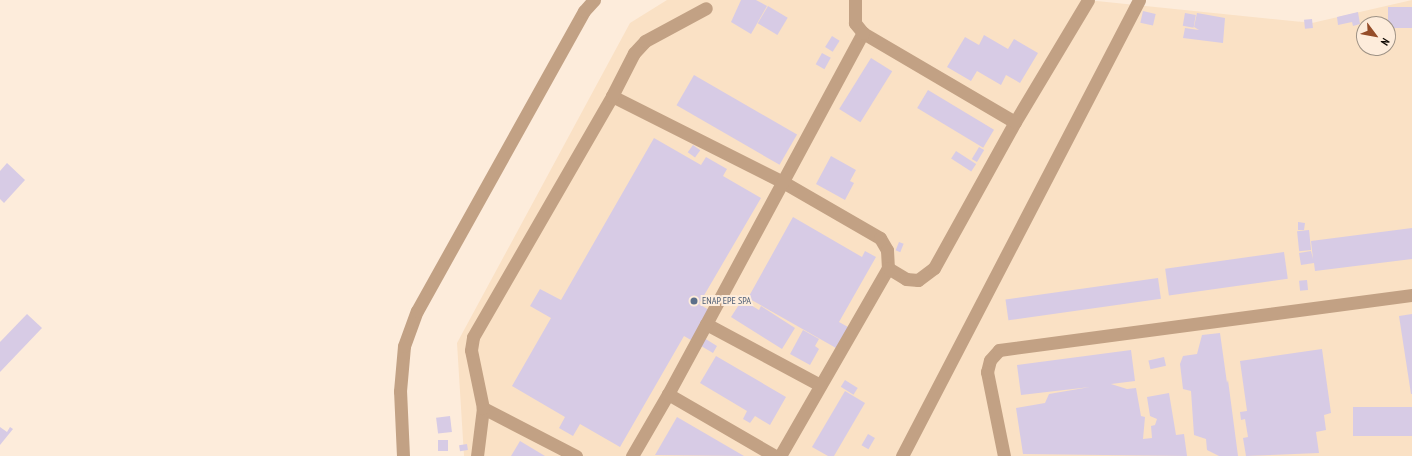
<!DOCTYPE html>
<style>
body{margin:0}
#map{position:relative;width:1412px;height:456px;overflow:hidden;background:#fdecdb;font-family:"PT Sans Narrow",sans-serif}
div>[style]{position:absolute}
.built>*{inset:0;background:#fae1c5}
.building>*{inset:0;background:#d7cbe5;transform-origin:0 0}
.minor>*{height:13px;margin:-6.5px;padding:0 6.5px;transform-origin:6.5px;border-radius:6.5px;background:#c2a184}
.dots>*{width:11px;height:11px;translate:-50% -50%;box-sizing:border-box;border:2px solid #fdecdb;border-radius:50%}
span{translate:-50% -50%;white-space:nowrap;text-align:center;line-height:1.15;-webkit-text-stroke:4px #fdecdb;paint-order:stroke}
.service-label{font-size:10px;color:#4e5e75}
.left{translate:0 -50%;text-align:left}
.north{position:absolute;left:1356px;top:16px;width:40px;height:40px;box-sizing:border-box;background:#fdecdb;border:1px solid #9e9285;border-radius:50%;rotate:122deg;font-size:11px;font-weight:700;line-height:16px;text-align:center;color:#100a04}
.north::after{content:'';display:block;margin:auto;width:14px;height:18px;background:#954d29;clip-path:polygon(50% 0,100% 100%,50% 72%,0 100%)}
</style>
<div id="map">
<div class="built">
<div style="clip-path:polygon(evenodd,667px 0,1087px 0,1312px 23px,1412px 0,1412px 456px,464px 456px,457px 343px,630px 23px,667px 0,1364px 24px,1388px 24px,1388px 48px,1364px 48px,1364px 24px)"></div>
</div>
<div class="building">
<div style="clip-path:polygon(741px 0,756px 0,767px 6px,751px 34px,731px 22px)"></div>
<div style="left:768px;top:6px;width:23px;height:20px;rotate:31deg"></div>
<div style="left:1412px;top:7px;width:21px;height:24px;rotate:90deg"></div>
<div style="left:1143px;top:11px;width:13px;height:12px;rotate:13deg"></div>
<div style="clip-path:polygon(1358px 12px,1360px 24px,1353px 26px,1352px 22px,1338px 25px,1337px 17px)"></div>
<div style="left:1185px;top:13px;width:11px;height:13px;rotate:10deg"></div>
<div style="clip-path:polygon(1197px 13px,1225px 18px,1223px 43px,1183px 38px,1185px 28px,1199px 30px,1194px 27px)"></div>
<div style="left:1312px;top:19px;width:9px;height:8px;rotate:84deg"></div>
<div style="clip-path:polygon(984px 35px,1008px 49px,1014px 39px,1038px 53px,1020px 83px,1006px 75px,1001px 85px,977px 71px,971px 81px,947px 67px,965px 37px,979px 45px)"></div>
<div style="left:832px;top:36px;width:9px;height:13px;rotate:32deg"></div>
<div style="left:822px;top:53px;width:10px;height:13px;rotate:29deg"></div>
<div style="left:871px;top:58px;width:25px;height:60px;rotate:32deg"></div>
<div style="left:694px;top:75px;width:119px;height:35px;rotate:30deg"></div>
<div style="left:928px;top:90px;width:77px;height:21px;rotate:31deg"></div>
<div style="clip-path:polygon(654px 138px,701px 165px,706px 157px,727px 169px,723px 176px,761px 198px,699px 304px,709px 310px,696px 333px,717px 346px,713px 353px,684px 336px,620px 447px,580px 424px,573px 436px,559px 428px,565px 417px,512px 386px,551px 318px,530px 306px,540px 289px,561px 300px)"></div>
<div style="left:693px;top:145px;width:9px;height:9px;rotate:36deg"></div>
<div style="left:979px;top:147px;width:6px;height:14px;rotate:31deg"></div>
<div style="left:956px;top:151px;width:24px;height:9px;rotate:33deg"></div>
<div style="clip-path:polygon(831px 156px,856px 170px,850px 181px,854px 183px,845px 200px,816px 184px)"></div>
<div style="clip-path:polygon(7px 163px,25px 180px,4px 203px,0 199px,0 171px)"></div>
<div style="clip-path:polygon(793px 217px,862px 257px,865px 251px,876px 257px,839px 322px,848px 327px,836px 348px,748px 298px)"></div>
<div style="clip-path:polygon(1298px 222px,1305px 223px,1304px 230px,1298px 230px)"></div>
<div style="clip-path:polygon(1412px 228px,1412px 259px,1315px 271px,1314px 263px,1301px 265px,1299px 253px,1311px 251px,1313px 259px,1311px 241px)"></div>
<div style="left:1309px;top:230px;width:20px;height:12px;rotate:84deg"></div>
<div style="left:899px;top:242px;width:5px;height:9px;rotate:22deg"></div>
<div style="left:1284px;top:252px;width:27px;height:120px;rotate:82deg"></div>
<div style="left:1158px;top:278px;width:21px;height:154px;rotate:82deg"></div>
<div style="left:1307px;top:280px;width:10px;height:8px;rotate:84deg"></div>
<div style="clip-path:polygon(742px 300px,759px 310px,761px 306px,795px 328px,782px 349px,731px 317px)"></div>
<div style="clip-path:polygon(27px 314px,42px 328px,0 372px,0 342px)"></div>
<div style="clip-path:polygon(1412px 314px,1412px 394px,1411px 394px,1399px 316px)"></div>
<div style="clip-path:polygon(803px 330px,819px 339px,815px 346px,819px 349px,810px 365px,790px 354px)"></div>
<div style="clip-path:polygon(1220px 333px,1227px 383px,1228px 380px,1238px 456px,1219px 456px,1207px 450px,1206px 439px,1194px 435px,1191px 391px,1183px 389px,1180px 364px,1183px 356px,1197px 354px,1202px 335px)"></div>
<div style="clip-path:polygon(1322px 349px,1331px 413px,1324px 415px,1326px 430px,1316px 432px,1319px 453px,1246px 456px,1243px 438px,1248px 437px,1245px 419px,1241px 420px,1240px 412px,1247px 411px,1240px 361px)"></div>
<div style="clip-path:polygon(1131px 350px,1135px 381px,1111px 384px,1127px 389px,1136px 388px,1141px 416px,1145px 417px,1143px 439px,1152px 438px,1151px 426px,1155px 425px,1157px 419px,1150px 416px,1147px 397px,1169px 393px,1176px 435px,1184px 434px,1187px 456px,1023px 454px,1016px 408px,1045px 403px,1049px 394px,1090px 387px,1021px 395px,1017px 365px)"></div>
<div style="clip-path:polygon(716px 356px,786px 397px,770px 425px,755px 416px,750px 423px,743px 419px,747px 411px,700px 383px)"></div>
<div style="left:1164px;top:357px;width:9px;height:16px;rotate:77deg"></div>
<div style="left:845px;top:380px;width:15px;height:8px;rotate:32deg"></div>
<div style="clip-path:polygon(845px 391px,865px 403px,834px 456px,828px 456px,812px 447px)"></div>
<div style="left:1412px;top:407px;width:29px;height:59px;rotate:90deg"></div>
<div style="left:450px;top:416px;width:16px;height:14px;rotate:83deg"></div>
<div style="clip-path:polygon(677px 417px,744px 456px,655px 455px)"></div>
<div style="clip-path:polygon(0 427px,7px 432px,10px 427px,13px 429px,0 445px)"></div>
<div style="left:868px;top:434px;width:8px;height:13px;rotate:30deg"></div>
<div style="left:438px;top:440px;width:10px;height:11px"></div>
<div style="clip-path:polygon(520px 441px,545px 456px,511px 456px)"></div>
<div style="left:467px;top:444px;width:6px;height:8px;rotate:81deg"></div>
</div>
<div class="minor">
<div style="left:863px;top:33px;width:176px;rotate:30.4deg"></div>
<div style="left:612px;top:96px;width:191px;rotate:26.7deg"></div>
<div style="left:783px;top:182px;width:112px;rotate:30deg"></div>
<div style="left:880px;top:238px;width:14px;rotate:60deg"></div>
<div style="left:887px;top:250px;width:18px;rotate:87deg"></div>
<div style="left:888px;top:268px;width:217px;rotate:119.9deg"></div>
<div style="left:888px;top:268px;width:21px;rotate:31deg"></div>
<div style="left:906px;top:279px;width:12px;rotate:5deg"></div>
<div style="left:918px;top:280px;width:20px;rotate:-37deg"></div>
<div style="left:934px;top:268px;width:167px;rotate:-61deg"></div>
<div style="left:1015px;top:122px;width:142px;rotate:-59.1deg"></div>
<div style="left:820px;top:385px;width:129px;rotate:-151.8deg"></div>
<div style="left:706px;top:324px;width:331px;rotate:-61.7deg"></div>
<div style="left:863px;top:33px;width:13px;rotate:-129deg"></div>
<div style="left:855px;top:23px;width:23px;rotate:-90deg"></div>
<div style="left:668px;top:394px;width:80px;rotate:-61.5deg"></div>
<div style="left:403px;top:456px;width:65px;rotate:-92.6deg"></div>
<div style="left:400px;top:391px;width:45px;rotate:-84.9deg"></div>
<div style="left:404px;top:346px;width:37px;rotate:-70deg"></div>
<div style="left:417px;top:311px;width:343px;rotate:-60.9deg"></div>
<div style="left:584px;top:11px;width:15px;rotate:-48deg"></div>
<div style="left:477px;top:456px;width:48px;rotate:-82.9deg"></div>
<div style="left:576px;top:456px;width:105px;rotate:-152.7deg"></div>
<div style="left:483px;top:408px;width:59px;rotate:-101.7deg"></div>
<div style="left:471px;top:350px;width:13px;rotate:-81deg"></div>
<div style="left:473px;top:337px;width:278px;rotate:-60deg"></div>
<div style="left:612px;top:96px;width:48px;rotate:-62.9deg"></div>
<div style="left:634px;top:53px;width:16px;rotate:-47deg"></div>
<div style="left:645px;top:41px;width:69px;rotate:-28.4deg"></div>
<div style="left:632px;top:456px;width:72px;rotate:-59.9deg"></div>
<div style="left:668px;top:394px;width:124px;rotate:30.1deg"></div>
<div style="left:902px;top:456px;width:514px;rotate:-62.54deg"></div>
<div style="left:1004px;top:456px;width:86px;rotate:-101.4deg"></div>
<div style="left:987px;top:372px;width:12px;rotate:-76deg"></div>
<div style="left:990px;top:360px;width:13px;rotate:-48deg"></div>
<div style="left:999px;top:350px;width:417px;rotate:-7.6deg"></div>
</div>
<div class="dots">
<div style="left:694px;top:301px;background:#5c6f8a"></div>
</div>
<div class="service-label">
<span class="left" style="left:702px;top:301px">ENAP EPE SPA</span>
</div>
<div class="north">N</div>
</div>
